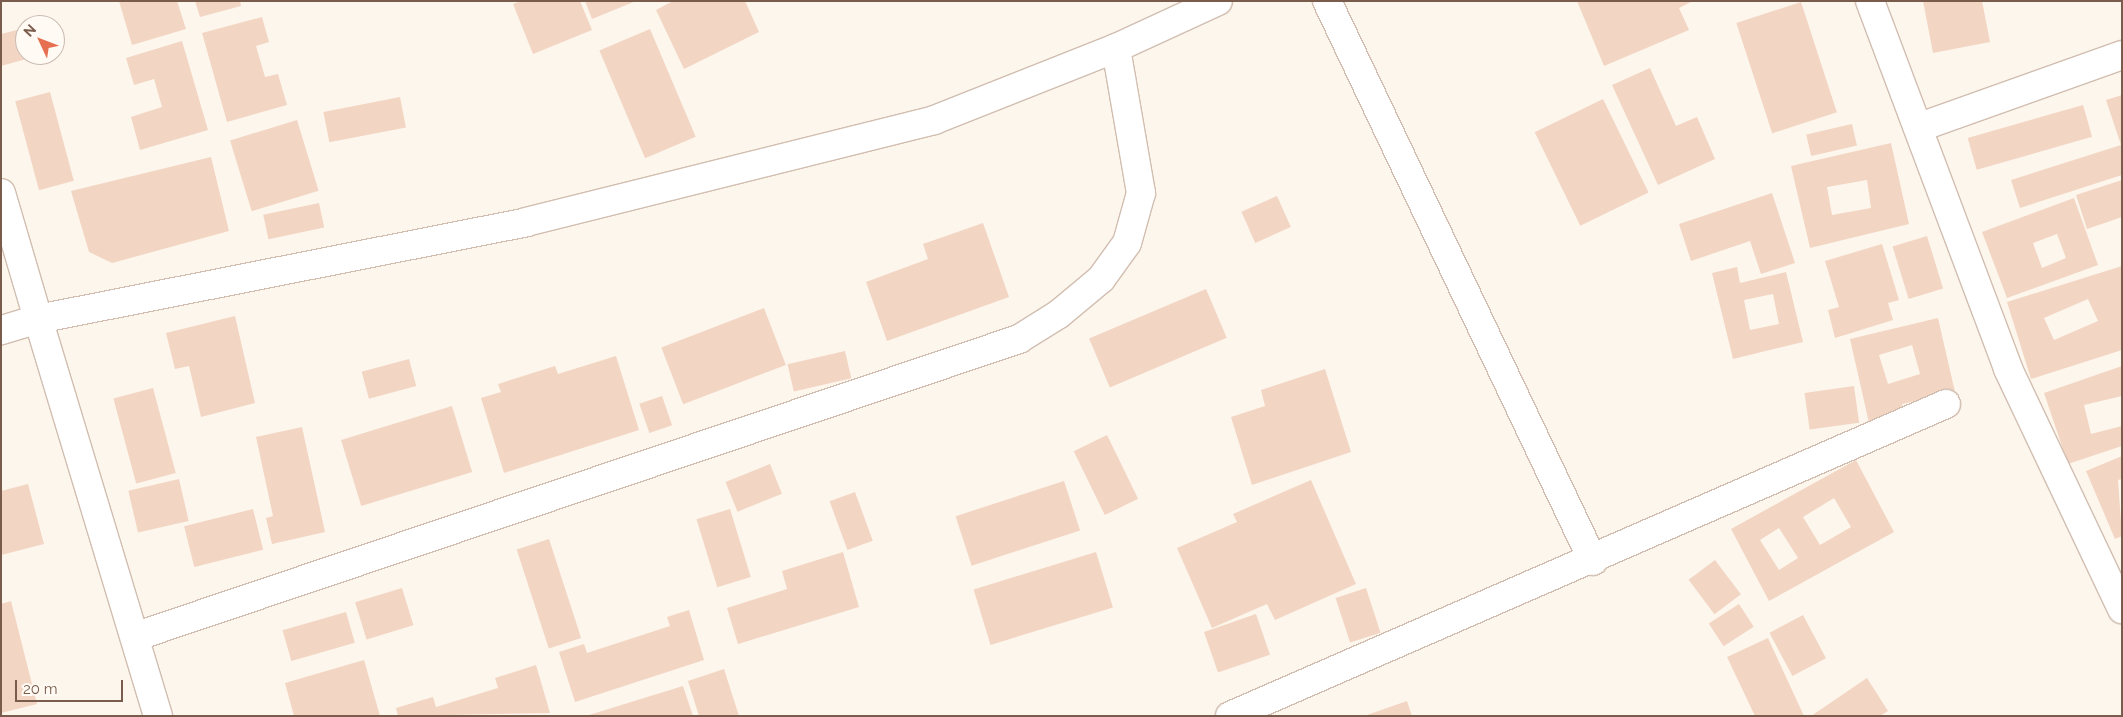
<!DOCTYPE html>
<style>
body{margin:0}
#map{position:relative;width:2123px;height:717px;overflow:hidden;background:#fdf6ec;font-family:Raleway,sans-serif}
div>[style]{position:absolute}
.building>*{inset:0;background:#f3d5c3;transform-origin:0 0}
.roads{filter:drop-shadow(1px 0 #d1beb0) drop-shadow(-1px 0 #d1beb0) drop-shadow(0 1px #d1beb0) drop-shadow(0 -1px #d1beb0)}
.minor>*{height:28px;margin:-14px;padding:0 14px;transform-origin:14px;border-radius:14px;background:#fff}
.tertiary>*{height:28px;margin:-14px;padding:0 14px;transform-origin:14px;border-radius:14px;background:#fff}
span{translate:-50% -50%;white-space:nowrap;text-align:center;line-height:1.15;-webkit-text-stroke:4px #fffaf3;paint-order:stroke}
.frame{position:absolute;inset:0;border:2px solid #7a5c4d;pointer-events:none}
.north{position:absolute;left:15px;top:15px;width:50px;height:50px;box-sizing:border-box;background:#fffaf3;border:1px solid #cabbb1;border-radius:50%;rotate:313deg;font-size:14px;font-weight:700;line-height:20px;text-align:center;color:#7a5c4d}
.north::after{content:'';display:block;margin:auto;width:18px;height:22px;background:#e76f51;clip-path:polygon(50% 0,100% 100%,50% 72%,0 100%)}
.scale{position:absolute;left:15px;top:680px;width:108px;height:22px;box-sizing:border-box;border:2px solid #7a5c4d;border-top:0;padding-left:6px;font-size:15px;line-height:18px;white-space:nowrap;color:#7a5c4d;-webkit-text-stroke:4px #fffaf3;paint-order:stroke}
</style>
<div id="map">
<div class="building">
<div style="clip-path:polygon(119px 1px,177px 1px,186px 29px,132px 45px)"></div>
<div style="clip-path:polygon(195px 1px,240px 1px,241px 6px,200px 17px)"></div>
<div style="clip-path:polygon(521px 1px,580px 1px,592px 30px,533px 54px,513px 4px)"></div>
<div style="clip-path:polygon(585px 1px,636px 1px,592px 19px)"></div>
<div style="clip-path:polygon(673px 1px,745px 1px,759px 32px,684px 69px,656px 10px)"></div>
<div style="clip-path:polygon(1577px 1px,1693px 1px,1679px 8px,1689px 30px,1604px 66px)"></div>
<div style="clip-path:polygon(1923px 1px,1982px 1px,1990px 42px,1933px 53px)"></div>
<div style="left:1801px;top:2px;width:116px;height:68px;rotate:72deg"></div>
<div style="clip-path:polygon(262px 17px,269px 42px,256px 46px,265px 77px,278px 74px,287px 105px,227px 122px,202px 33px)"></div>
<div style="clip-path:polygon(25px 28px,25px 55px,37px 56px,1px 66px,1px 34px)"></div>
<div style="left:650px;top:29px;width:117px;height:55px;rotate:67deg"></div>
<div style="clip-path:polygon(182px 41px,208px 130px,140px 150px,131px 117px,162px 107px,154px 79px,134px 85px,126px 58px)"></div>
<div style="clip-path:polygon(1650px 68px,1676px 126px,1697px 117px,1715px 159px,1658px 185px,1612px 85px)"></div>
<div style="left:50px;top:92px;width:92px;height:36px;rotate:75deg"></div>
<div style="clip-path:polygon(2122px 95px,2122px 175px,2020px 208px,2011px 180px,2121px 145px,2106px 100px)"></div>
<div style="left:400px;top:97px;width:31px;height:78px;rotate:79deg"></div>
<div style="left:1603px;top:99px;width:104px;height:76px;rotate:64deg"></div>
<div style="left:2083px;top:105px;width:33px;height:120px;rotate:74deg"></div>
<div style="left:297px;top:120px;width:74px;height:70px;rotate:73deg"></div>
<div style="left:1852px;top:124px;width:22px;height:47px;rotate:77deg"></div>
<div style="clip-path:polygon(evenodd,1891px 143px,1909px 224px,1810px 248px,1791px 166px,1891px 143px,1867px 180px,1871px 208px,1832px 215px,1827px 187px,1867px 180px)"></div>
<div style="clip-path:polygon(211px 157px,229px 231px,112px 263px,89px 252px,71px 191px)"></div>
<div style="clip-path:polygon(2122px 180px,2122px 217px,2087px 229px,2076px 195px)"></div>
<div style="clip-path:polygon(1772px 193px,1795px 263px,1761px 274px,1750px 241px,1691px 261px,1679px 224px)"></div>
<div style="left:1277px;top:196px;width:34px;height:39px;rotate:66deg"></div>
<div style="clip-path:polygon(evenodd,2074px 198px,2098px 265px,2007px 298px,1982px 232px,2074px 198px,2057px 234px,2066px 258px,2042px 268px,2033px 243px,2057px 234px)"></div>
<div style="left:319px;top:203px;width:25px;height:57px;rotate:78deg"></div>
<div style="clip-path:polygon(983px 223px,1009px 297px,887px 341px,866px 282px,928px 259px,923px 244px)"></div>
<div style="left:1927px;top:236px;width:55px;height:36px;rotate:73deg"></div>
<div style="clip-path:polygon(1882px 244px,1899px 300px,1888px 303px,1893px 320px,1835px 338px,1828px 310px,1839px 307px,1825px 261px)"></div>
<div style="clip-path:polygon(evenodd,2122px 266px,2122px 350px,2031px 379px,2007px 302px,2122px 266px,2088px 299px,2098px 321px,2054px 340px,2044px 318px,2088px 299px)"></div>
<div style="clip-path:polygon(evenodd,1737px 267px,1740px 283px,1786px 272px,1803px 342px,1733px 359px,1712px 273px,1737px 267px,1773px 294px,1779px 324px,1750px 330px,1744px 300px,1773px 294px)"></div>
<div style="left:1206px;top:289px;width:53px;height:127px;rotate:67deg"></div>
<div style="left:764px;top:308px;width:61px;height:110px;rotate:69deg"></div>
<div style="clip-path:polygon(235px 316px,255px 403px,201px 417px,189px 366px,175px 369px,166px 333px)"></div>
<div style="clip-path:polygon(evenodd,1938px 318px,1955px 392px,1902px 404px,1905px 414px,1869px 423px,1850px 339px,1938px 318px,1912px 345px,1920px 374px,1888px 384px,1879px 355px,1912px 345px)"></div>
<div style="left:845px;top:351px;width:28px;height:59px;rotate:77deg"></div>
<div style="clip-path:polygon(616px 356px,639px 430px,504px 473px,481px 398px,501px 392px,498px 384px,555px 366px,558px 374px)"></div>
<div style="left:409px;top:359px;width:28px;height:49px;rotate:75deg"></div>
<div style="clip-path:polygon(2122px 366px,2122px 396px,2084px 405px,2091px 434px,2122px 426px,2122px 446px,2068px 464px,2044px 393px)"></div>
<div style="clip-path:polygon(1325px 369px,1351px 452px,1252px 485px,1231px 417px,1265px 406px,1261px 390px)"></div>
<div style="left:1854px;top:386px;width:37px;height:50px;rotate:82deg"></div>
<div style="left:153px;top:388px;width:88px;height:41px;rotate:75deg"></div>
<div style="left:662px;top:396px;width:31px;height:24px;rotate:71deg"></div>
<div style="left:452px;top:406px;width:69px;height:116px;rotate:73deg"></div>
<div style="clip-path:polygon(302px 427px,325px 532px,272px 544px,266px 518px,273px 516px,256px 437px)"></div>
<div style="left:1107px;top:435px;width:71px;height:37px;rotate:64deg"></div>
<div style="clip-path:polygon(2122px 456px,2122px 479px,2118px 480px,2122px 536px,2115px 539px,2086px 471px)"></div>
<div style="clip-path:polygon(evenodd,1856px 460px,1894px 532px,1769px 601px,1731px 529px,1856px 460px,1834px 498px,1851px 527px,1820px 545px,1803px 517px,1834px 498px,1856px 460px,1779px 528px,1798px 558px,1779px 570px,1760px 540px,1779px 528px)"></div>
<div style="left:770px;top:464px;width:32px;height:48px;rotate:68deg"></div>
<div style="left:179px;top:479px;width:43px;height:52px;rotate:77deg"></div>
<div style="clip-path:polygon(1311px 480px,1356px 584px,1275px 620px,1267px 604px,1212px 628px,1177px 548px,1237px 522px,1233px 514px)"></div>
<div style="left:1064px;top:481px;width:52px;height:114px;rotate:72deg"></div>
<div style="clip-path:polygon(28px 484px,44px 544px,1px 555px,1px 491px)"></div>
<div style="left:855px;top:492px;width:52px;height:27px;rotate:70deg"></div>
<div style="left:253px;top:509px;width:42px;height:71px;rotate:76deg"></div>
<div style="left:730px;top:509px;width:71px;height:35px;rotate:73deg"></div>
<div style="left:549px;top:539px;width:104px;height:34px;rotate:72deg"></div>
<div style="clip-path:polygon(843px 552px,859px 607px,738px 644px,727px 608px,787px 589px,782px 571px)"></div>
<div style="left:1096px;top:552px;width:58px;height:128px;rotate:73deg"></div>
<div style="left:1715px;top:560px;width:43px;height:33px;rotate:53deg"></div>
<div style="left:402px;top:588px;width:39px;height:49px;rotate:73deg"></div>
<div style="left:1366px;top:588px;width:47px;height:32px;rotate:72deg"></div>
<div style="clip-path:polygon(11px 601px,37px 704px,1px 713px,1px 604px)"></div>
<div style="left:1739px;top:604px;width:27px;height:36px;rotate:57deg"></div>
<div style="clip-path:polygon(689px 610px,704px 660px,575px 702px,559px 652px,584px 644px,587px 653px,670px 626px,667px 617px)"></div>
<div style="left:346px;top:612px;width:32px;height:66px;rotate:74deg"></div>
<div style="left:1256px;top:614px;width:43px;height:55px;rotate:71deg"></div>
<div style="left:1803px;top:615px;width:49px;height:38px;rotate:62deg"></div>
<div style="clip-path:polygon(1768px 638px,1804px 716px,1755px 716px,1727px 657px)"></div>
<div style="clip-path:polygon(364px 660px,380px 716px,294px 716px,285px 683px)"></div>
<div style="clip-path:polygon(536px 665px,550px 713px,398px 716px,396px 708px,433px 697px,436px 707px,498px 688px,495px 678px)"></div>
<div style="clip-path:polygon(724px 669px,739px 716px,699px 716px,688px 681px)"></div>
<div style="clip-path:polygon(1867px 678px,1888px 711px,1880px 716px,1811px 716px)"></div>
<div style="clip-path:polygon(683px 686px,693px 716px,589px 716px,589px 715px)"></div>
<div style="clip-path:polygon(1407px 701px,1412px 716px,1367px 716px,1367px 715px)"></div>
</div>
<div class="roads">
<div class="minor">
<div style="left:1327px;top:1px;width:620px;rotate:64.59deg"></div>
<div style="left:1920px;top:127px;width:214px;rotate:-19.6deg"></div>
<div style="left:1px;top:193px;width:131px;rotate:73.6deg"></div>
<div style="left:38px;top:319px;width:39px;rotate:163deg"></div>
<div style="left:137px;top:636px;width:931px;rotate:-18.61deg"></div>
<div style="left:1019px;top:339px;width:47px;rotate:-32deg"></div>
<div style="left:1059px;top:314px;width:55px;rotate:-39.8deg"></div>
<div style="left:1101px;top:279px;width:44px;rotate:-54.2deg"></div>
<div style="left:1127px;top:243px;width:52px;rotate:-74.4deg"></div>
<div style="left:1141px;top:193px;width:147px;rotate:-99.8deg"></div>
<div style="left:158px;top:716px;width:415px;rotate:-106.8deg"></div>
<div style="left:38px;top:319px;width:498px;rotate:-11.2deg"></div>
<div style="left:526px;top:222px;width:421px;rotate:-14deg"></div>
<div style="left:934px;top:120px;width:196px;rotate:-21.6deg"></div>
<div style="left:1116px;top:48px;width:112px;rotate:-24.7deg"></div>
<div style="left:1230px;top:716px;width:781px;rotate:-23.55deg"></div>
</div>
<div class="tertiary">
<div style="left:1870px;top:1px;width:393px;rotate:69.4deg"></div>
<div style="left:2008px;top:369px;width:266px;rotate:64.6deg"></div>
</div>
</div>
<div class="frame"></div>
<div class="north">N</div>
<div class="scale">20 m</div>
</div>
